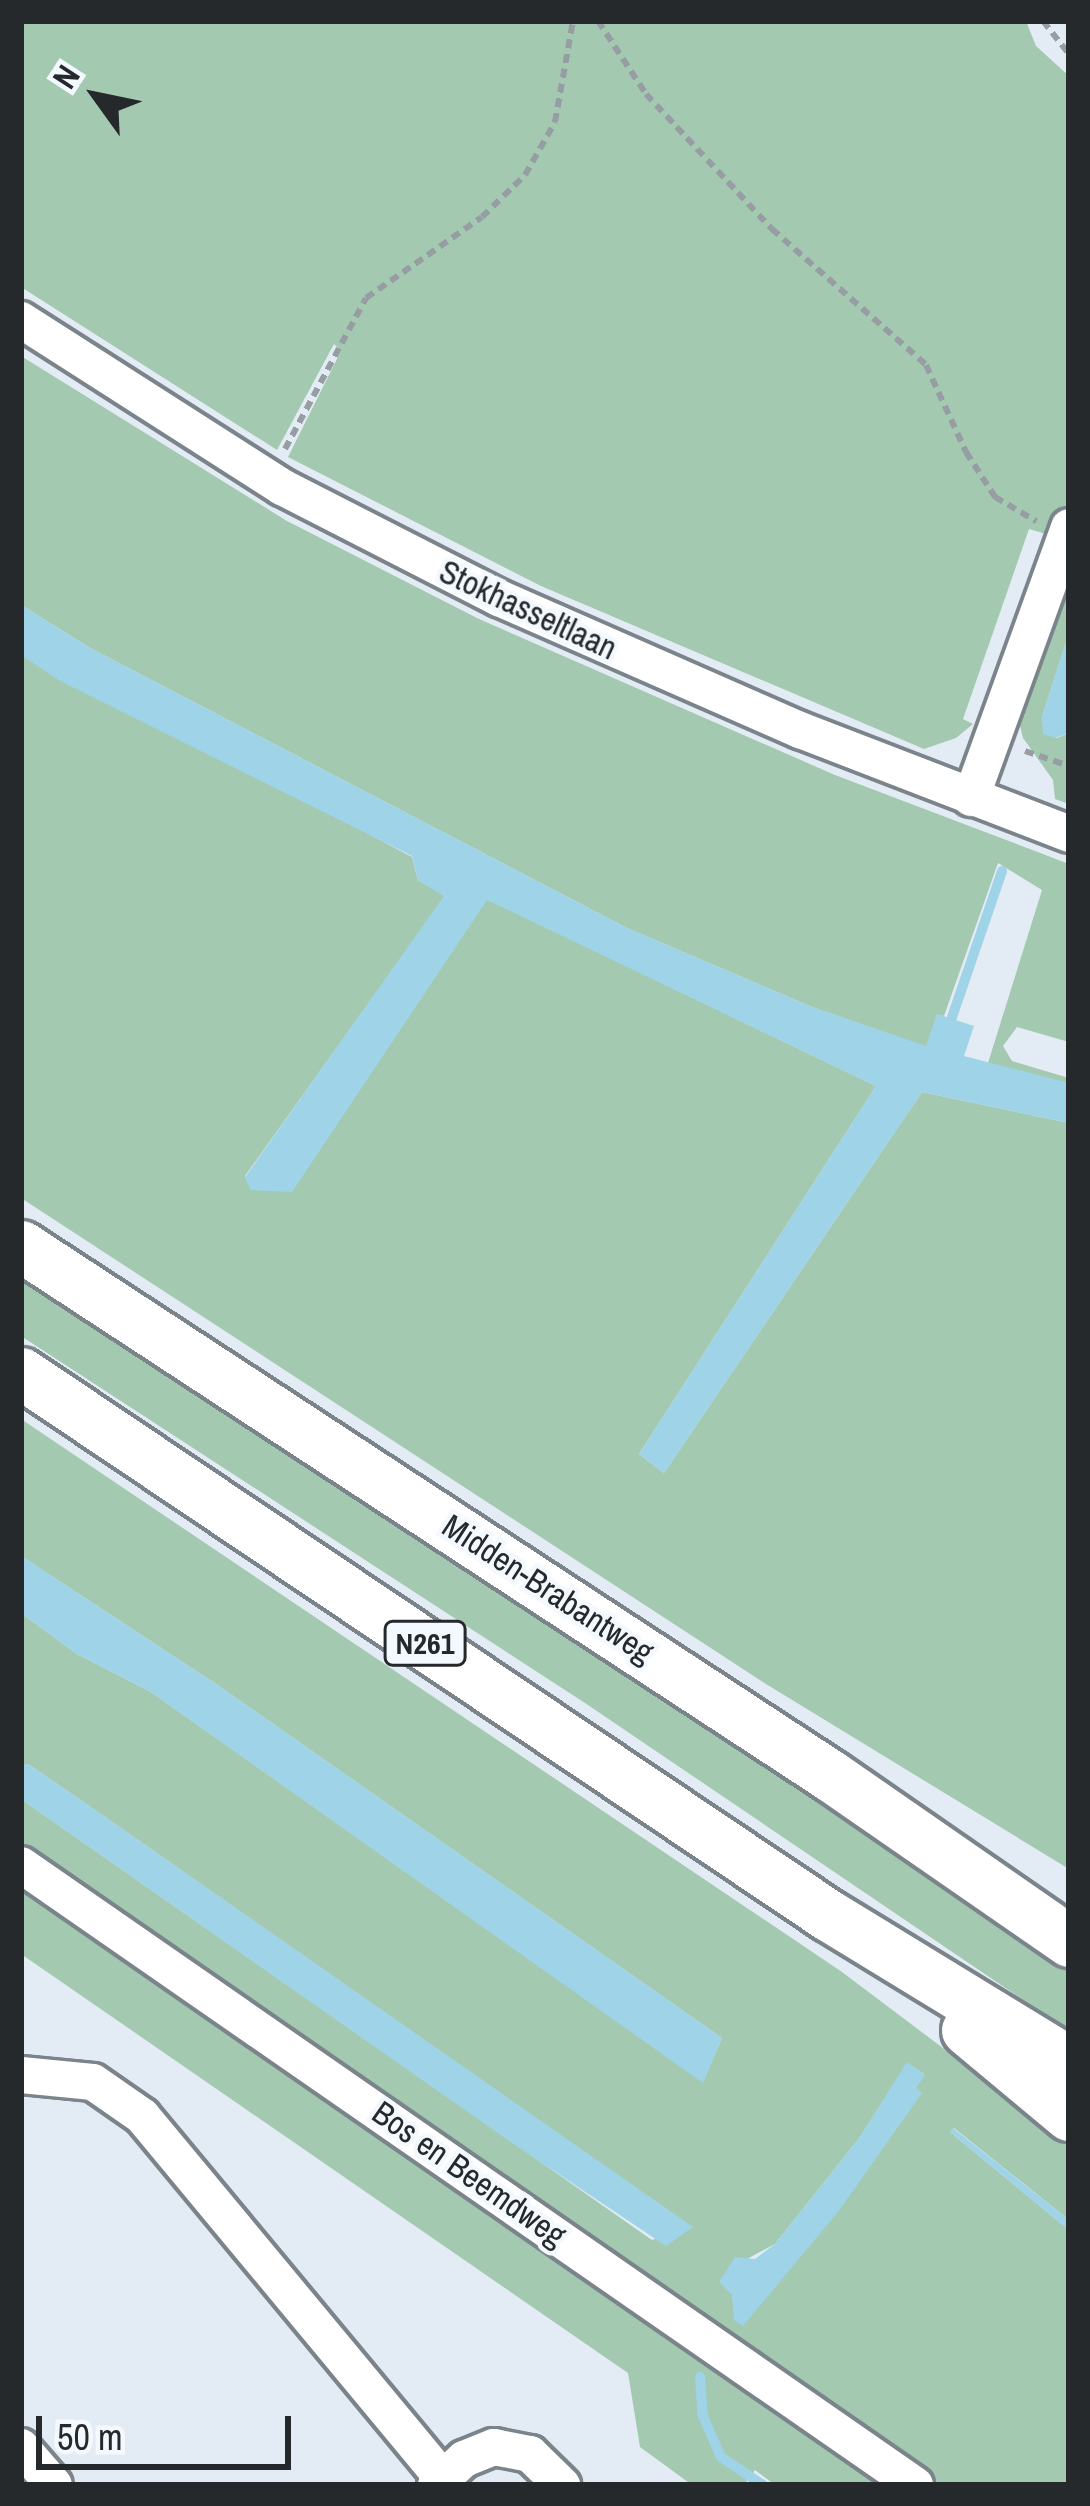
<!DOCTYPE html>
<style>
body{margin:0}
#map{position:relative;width:1090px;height:2506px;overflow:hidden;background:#e3ecf4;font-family:"Archivo Narrow",sans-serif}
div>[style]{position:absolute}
.green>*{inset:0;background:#a3c9b0}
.water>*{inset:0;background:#9fd3e8}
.stream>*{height:10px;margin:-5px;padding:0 5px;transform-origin:5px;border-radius:5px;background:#9fd3e8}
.path>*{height:6px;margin-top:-3px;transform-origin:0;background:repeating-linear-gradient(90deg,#969da3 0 9px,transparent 0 15px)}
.roads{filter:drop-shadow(3px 0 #7b848b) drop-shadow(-3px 0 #7b848b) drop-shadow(0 3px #7b848b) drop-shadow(0 -3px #7b848b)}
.minor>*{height:36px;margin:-18px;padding:0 18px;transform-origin:18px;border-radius:18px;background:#fff}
.highway>*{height:51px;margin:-25.5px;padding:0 25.5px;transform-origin:25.5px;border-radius:25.5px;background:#fff}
span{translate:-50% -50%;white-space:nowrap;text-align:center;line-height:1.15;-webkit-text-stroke:9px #f3f9fe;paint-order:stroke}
.shield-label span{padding:3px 9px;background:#f3f9fe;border:3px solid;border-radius:9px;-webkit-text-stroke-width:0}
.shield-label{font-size:30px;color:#26292c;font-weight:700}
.street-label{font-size:33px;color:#26292c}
.frame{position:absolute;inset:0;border:24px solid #26292c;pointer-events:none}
.north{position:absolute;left:36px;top:36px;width:120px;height:120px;-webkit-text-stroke:9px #f3f9fe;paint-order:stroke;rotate:303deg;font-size:33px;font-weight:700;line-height:48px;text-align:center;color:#26292c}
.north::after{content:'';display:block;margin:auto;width:42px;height:54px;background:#26292c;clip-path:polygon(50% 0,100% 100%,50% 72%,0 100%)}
.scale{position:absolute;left:36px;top:2416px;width:255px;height:54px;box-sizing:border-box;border:6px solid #26292c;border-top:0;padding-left:15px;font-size:36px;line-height:42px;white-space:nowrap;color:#26292c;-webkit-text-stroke:9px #f3f9fe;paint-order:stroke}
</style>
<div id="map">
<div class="green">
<div style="clip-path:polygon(21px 21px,1026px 21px,1036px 46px,1069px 76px,1069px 500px,1056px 537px,1029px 529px,963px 719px,973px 724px,956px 738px,924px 749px,541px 586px,288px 457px,341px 351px,334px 344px,277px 450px,21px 287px)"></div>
<div style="clip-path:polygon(21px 356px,287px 521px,479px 619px,835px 775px,1069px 864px,1069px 1042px,1017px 1027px,1003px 1046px,1012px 1061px,1069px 1078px,1069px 1087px,988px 1063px,1042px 890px,998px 863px,944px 1016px,937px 1015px,927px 1047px,812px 1007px,627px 928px,92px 649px,21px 605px)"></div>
<div style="clip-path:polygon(1069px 563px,1069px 633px,1042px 717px,1044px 731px,1057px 738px,1069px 733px,1069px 804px,1055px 799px,1053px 780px,1023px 738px,1019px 721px)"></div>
<div style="clip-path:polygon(21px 650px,412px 857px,418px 880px,445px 896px,245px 1176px,251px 1190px,292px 1191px,487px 899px,876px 1086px,639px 1454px,664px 1473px,922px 1092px,1069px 1123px,1069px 1869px,766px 1684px,21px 1198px)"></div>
<div style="clip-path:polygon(21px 1272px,1069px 1966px,1069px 2031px,585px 1703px,21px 1336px)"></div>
<div style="clip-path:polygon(evenodd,21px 1419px,842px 1972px,1069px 2143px,1069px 2220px,954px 2128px,950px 2132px,1069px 2230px,1069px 2485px,924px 2485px,21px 1854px,21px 1799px,652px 2240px,692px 2227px,108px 1819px,28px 1764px,21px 1767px,21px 1613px,77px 1654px,151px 1692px,703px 2082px,722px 2038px,216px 1684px,21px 1556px,21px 1419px,907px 2063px,924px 2074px,915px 2088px,921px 2093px,747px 2319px,735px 2314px,732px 2295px,745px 2260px,775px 2244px,860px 2137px,907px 2063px)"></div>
<div style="clip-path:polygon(21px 1879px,889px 2485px,775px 2485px,755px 2470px,744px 2485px,692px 2485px,640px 2447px,628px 2373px,21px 1954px)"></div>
</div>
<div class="water">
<div style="clip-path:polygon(21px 605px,92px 649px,627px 928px,812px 1007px,926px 1046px,937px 1014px,974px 1026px,964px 1056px,1069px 1083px,1069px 1123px,922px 1092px,664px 1473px,639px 1454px,876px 1086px,487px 900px,292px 1192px,251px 1190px,245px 1177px,444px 896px,418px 880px,412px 856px,60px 681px,21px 655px)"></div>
<div style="clip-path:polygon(1069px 633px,1069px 733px,1055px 738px,1043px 734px,1042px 717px)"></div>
<div style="clip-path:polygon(21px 1556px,216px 1684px,722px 2038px,703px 2083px,151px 1692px,77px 1654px,21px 1613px)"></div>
<div style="clip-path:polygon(28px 1764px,108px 1819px,693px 2227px,666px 2246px,518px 2147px,21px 1799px,21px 1767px)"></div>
<div style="clip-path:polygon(907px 2062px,925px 2075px,916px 2088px,922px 2093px,838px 2212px,743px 2326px,734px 2320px,732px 2295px,719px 2282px,735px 2257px,755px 2259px,775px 2244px,860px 2137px)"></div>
<div style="clip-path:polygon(953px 2128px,1069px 2220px,1069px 2230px,950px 2132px)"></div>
</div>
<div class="stream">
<div style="left:948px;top:1029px;width:167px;rotate:-71.1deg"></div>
<div style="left:700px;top:2377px;width:39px;rotate:86deg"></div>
<div style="left:703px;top:2416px;width:45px;rotate:66.3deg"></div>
<div style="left:721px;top:2457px;width:50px;rotate:33.7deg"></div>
</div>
<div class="path">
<div style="left:598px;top:21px;width:87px;rotate:56.7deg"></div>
<div style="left:646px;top:94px;width:185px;rotate:47deg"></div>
<div style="left:772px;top:229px;width:205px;rotate:41.4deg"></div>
<div style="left:926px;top:365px;width:96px;rotate:65.3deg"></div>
<div style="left:966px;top:452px;width:54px;rotate:57.2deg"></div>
<div style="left:995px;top:497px;width:48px;rotate:30.3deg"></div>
<div style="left:1043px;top:21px;width:42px;rotate:51.8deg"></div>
<div style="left:285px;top:449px;width:171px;rotate:-61.8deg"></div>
<div style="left:366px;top:298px;width:141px;rotate:-34.9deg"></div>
<div style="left:482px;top:217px;width:60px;rotate:-44.3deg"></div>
<div style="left:525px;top:175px;width:61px;rotate:-60.5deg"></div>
<div style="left:555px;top:122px;width:103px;rotate:-79.9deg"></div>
<div style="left:1025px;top:751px;width:46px;rotate:18.8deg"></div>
</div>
<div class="roads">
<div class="minor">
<div style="left:21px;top:320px;width:310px;rotate:32.6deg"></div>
<div style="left:282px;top:487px;width:244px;rotate:27.1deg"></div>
<div style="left:499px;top:598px;width:329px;rotate:23.7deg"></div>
<div style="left:800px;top:730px;width:288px;rotate:21.1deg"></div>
<div style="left:971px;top:798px;width:288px;rotate:-70.1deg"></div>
<div style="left:21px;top:1865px;width:1088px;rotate:34.74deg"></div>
<div style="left:21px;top:2075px;width:72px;rotate:5.6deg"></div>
<div style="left:93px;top:2082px;width:60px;rotate:34.8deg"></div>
<div style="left:142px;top:2116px;width:472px;rotate:50.3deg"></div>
<div style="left:21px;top:2447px;width:50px;rotate:49deg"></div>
<div style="left:436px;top:2485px;width:38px;rotate:-43deg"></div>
<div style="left:464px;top:2459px;width:32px;rotate:-22deg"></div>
<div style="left:494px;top:2447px;width:37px;rotate:11deg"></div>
<div style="left:530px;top:2454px;width:45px;rotate:44.1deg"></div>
</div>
<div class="highway">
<div style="left:21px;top:1246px;width:968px;rotate:33.2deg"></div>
<div style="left:831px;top:1776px;width:290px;rotate:34.7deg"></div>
<div style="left:21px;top:1373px;width:972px;rotate:33.89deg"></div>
<div style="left:828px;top:1915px;width:282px;rotate:31.4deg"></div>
<div style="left:967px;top:2030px;width:133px;rotate:39.8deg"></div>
</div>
</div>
<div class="shield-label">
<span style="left:425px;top:1643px">N261</span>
</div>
<div class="street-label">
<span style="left:528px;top:610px;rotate:25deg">Stokhasseltlaan</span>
<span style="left:548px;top:1589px;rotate:33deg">Midden-Brabantweg</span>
<span style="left:469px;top:2174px;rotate:35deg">Bos en Beemdweg</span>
</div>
<div class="frame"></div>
<div class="north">N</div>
<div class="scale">50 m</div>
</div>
